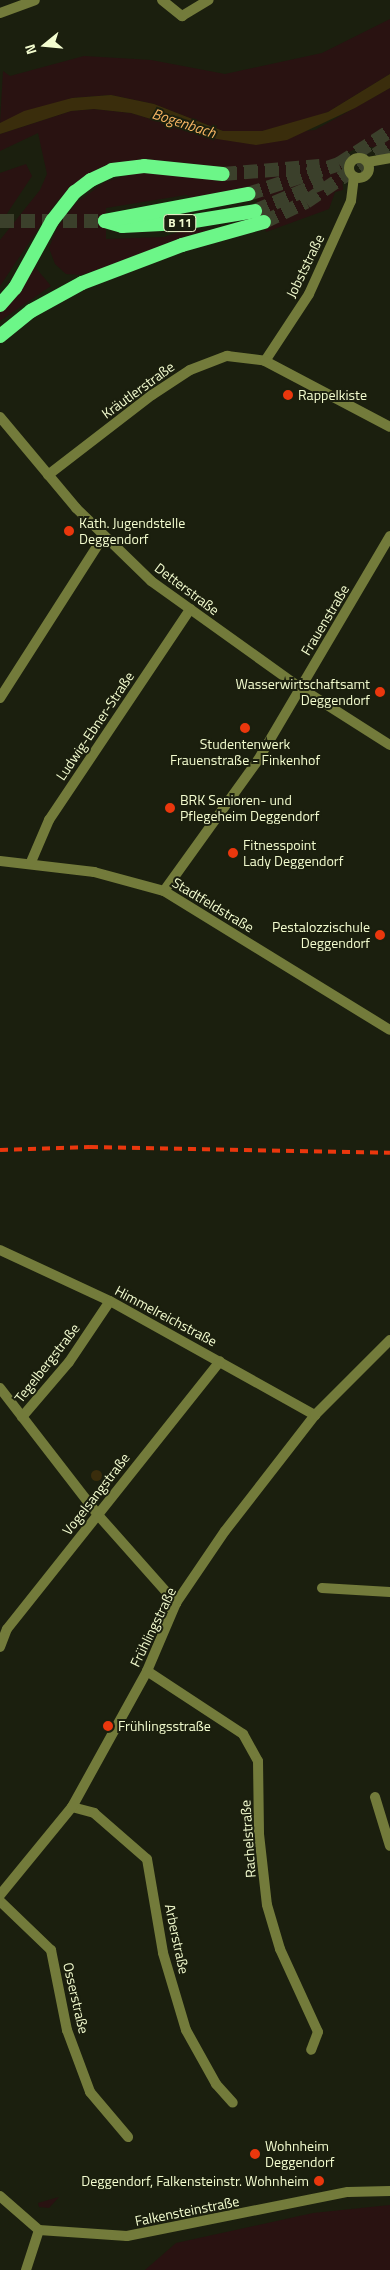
<!DOCTYPE html>
<meta charset="utf-8">
<style>
body{margin:0}
#map{position:relative;width:390px;height:2270px;overflow:hidden;background:#1b1f0e;font-family:"Titillium Web",sans-serif}
div>[style]{position:absolute}
.green>*{inset:0;background:#291211}
.water>*{inset:0;background:#3a2d0c}
.round{border-radius:50%}
.trunk-tunnel>*{height:14px;margin-top:-7px;transform-origin:0;background:repeating-linear-gradient(90deg,#3b402b 0 14px,transparent 0 21px)}
.minor>*{height:10px;margin:-5px;padding:0 5px;transform-origin:5px;border-radius:5px;background:#737b3b}
.minor>.ring{margin:-5px;padding:0;box-sizing:content-box;background:none;border:10px solid #737b3b;border-radius:50%}
.tertiary>*{height:10px;margin:-5px;padding:0 5px;transform-origin:5px;border-radius:5px;background:#737b3b}
.trunk>*{height:14px;margin:-7px;padding:0 7px;transform-origin:7px;border-radius:7px;background:#6cf688}
.rail>*{height:4px;margin-top:-2px;transform-origin:0;background:repeating-linear-gradient(90deg,#ea370d 0 8px,transparent 0 14px)}
.dots>*{width:14px;height:14px;translate:-50% -50%;box-sizing:border-box;border:2px solid #1b1f0e;border-radius:50%}
span{translate:-50% -50%;white-space:nowrap;text-align:center;line-height:1.15;-webkit-text-stroke:4px #1b1f0e;paint-order:stroke}
.shield-label span{padding:1px 4px;background:#1b1f0e;border:1px solid;border-radius:4px;-webkit-text-stroke-width:0}
.shield-label{font-size:12px;color:#f3fccf;font-weight:700}
.street-label{font-size:14px;color:#f3fccf}
.poi-label{font-size:14px;color:#f3fccf}
.left{translate:0 -50%;text-align:left}
.right{translate:-100% -50%;text-align:right}
.water-label{font-size:15px;color:#f6b463;font-style:italic}
.north{position:absolute;left:20px;top:20px;width:50px;height:50px;-webkit-text-stroke:4px #1b1f0e;paint-order:stroke;rotate:253deg;font-size:14px;font-weight:700;line-height:20px;text-align:center;color:#f3fccf}
.north::after{content:'';display:block;margin:auto;width:18px;height:22px;background:#f3fccf;clip-path:polygon(50% 0,100% 100%,50% 72%,0 100%)}
</style>
<div id="map">
<div class="green">
<div style="clip-path:polygon(390px 19px,390px 74px,328px 112px,295px 124px,262px 131px,223px 131px,154px 104px,111px 95px,72px 98px,0 123px,3px 71px,10px 76px,84px 56px,151px 60px,225px 74px,322px 53px)"></div>
<div style="clip-path:polygon(390px 88px,390px 149px,361px 146px,341px 156px,343px 190px,335px 192px,329px 209px,266px 232px,253px 188px,199px 200px,186px 195px,106px 208px,106px 239px,164px 237px,187px 229px,214px 231px,81px 275px,66px 274px,55px 264px,49px 248px,57px 228px,76px 203px,105px 182px,135px 173px,162px 173px,225px 181px,226px 167px,130px 161px,81px 179px,57px 201px,0 286px,0 240px,40px 190px,47px 174px,38px 133px,0 151px,0 134px,71px 111px,94px 109px,131px 113px,217px 139px,315px 130px)"></div>
<div style="clip-path:polygon(26px 164px,32px 176px,0 224px,0 173px)"></div>
<div style="clip-path:polygon(35px 267px,51px 286px,0 321px,0 311px)"></div>
<div style="clip-path:polygon(59px 2197px,49px 2208px,39px 2207px,38px 2203px)"></div>
<div style="clip-path:polygon(390px 2205px,390px 2270px,145px 2270px,176px 2243px,313px 2213px)"></div>
</div>
<div class="water">
<div style="clip-path:polygon(390px 74px,390px 88px,355px 108px,287px 140px,256px 145px,217px 139px,131px 113px,94px 109px,71px 111px,0 134px,0 123px,24px 111px,72px 98px,111px 95px,154px 104px,223px 131px,262px 131px,328px 112px)"></div>
<div class="round" style="left:90.5px;top:1469.5px;width:11px;height:11px"></div>
</div>
<div class="trunk-tunnel">
<div style="left:223px;top:174px;width:97px;rotate:-4.7deg"></div>
<div style="left:248px;top:194px;width:96px;rotate:-18.2deg"></div>
<div style="left:339px;top:164px;width:61px;rotate:-32.9deg"></div>
<div style="left:255px;top:211px;width:75px;rotate:-22.8deg"></div>
<div style="left:0;top:221px;width:105px"></div>
<div style="left:264px;top:222px;width:47px;rotate:-25.5deg"></div>
<div style="left:306px;top:202px;width:102px;rotate:-34.2deg"></div>
</div>
<div class="minor">
<div style="left:162px;top:0;width:26px;rotate:39deg"></div>
<div style="left:182px;top:16px;width:31px;rotate:-31deg"></div>
<div class="ring" style="left:349px;top:158px;width:10px;height:10px"></div>
<div style="left:368px;top:162px;width:22px;rotate:-10deg"></div>
<div style="left:265px;top:361px;width:80px;rotate:-56.7deg"></div>
<div style="left:309px;top:294px;width:102px;rotate:-65.7deg"></div>
<div style="left:351px;top:201px;width:24px;rotate:-83deg"></div>
<div style="left:0;top:417px;width:119px;rotate:50.1deg"></div>
<div style="left:76px;top:508px;width:105px;rotate:44.2deg"></div>
<div style="left:151px;top:581px;width:186px;rotate:35.6deg"></div>
<div style="left:302px;top:689px;width:104px;rotate:32.5deg"></div>
<div style="left:48px;top:475px;width:131px;rotate:-37.6deg"></div>
<div style="left:152px;top:395px;width:45px;rotate:-33.3deg"></div>
<div style="left:190px;top:370px;width:40px;rotate:-21deg"></div>
<div style="left:227px;top:356px;width:38px;rotate:7deg"></div>
<div style="left:265px;top:361px;width:141px;rotate:27.8deg"></div>
<div style="left:0;top:698px;width:191px;rotate:-57.4deg"></div>
<div style="left:0;top:861px;width:95px;rotate:6.7deg"></div>
<div style="left:94px;top:872px;width:73px;rotate:15.2deg"></div>
<div style="left:164px;top:891px;width:265px;rotate:31.6deg"></div>
<div style="left:31px;top:862px;width:46px;rotate:-66.8deg"></div>
<div style="left:49px;top:820px;width:254px;rotate:-56.2deg"></div>
<div style="left:164px;top:891px;width:161px;rotate:-54.3deg"></div>
<div style="left:258px;top:760px;width:260px;rotate:-59.5deg"></div>
<div style="left:0;top:1250px;width:121px;rotate:24.9deg"></div>
<div style="left:110px;top:1301px;width:235px;rotate:29.1deg"></div>
<div style="left:0;top:1388px;width:160px;rotate:52.3deg"></div>
<div style="left:98px;top:1515px;width:118px;rotate:48.4deg"></div>
<div style="left:22px;top:1417px;width:72px;rotate:-49.5deg"></div>
<div style="left:69px;top:1362px;width:73px;rotate:-56.1deg"></div>
<div style="left:322px;top:1588px;width:68px;rotate:3.4deg"></div>
<div style="left:0;top:1647px;width:19px;rotate:-69deg"></div>
<div style="left:7px;top:1629px;width:342px;rotate:-51.5deg"></div>
<div style="left:147px;top:1671px;width:115px;rotate:33.3deg"></div>
<div style="left:243px;top:1734px;width:31px;rotate:61deg"></div>
<div style="left:258px;top:1761px;width:73px;rotate:89.2deg"></div>
<div style="left:259px;top:1834px;width:71px;rotate:83.6deg"></div>
<div style="left:267px;top:1905px;width:46px;rotate:73.5deg"></div>
<div style="left:280px;top:1949px;width:91px;rotate:65.4deg"></div>
<div style="left:318px;top:2032px;width:19px;rotate:111deg"></div>
<div style="left:375px;top:1797px;width:51px;rotate:73deg"></div>
<div style="left:72px;top:1807px;width:23px;rotate:15deg"></div>
<div style="left:94px;top:1813px;width:70px;rotate:41deg"></div>
<div style="left:147px;top:1859px;width:95px;rotate:80.3deg"></div>
<div style="left:163px;top:1953px;width:80px;rotate:73.4deg"></div>
<div style="left:186px;top:2030px;width:62px;rotate:60.9deg"></div>
<div style="left:216px;top:2084px;width:25px;rotate:48deg"></div>
<div style="left:0;top:1895px;width:114px;rotate:-50.7deg"></div>
<div style="left:72px;top:1807px;width:155px;rotate:-61.1deg"></div>
<div style="left:147px;top:1671px;width:74px;rotate:-66.9deg"></div>
<div style="left:176px;top:1603px;width:87px;rotate:-55.8deg"></div>
<div style="left:225px;top:1531px;width:147px;rotate:-52.2deg"></div>
<div style="left:315px;top:1415px;width:106px;rotate:-45deg"></div>
<div style="left:0;top:1901px;width:71px;rotate:43.9deg"></div>
<div style="left:51px;top:1950px;width:82px;rotate:78.7deg"></div>
<div style="left:67px;top:2030px;width:66px;rotate:69.6deg"></div>
<div style="left:90px;top:2092px;width:59px;rotate:49.8deg"></div>
<div style="left:0;top:2196px;width:52px;rotate:41.1deg"></div>
<div style="left:39px;top:2230px;width:88px;rotate:3.9deg"></div>
<div style="left:127px;top:2236px;width:225px;rotate:-11.3deg"></div>
<div style="left:348px;top:2192px;width:42px;rotate:-1.4deg"></div>
<div style="left:26px;top:2270px;width:42px;rotate:-72deg"></div>
</div>
<div class="tertiary">
<div style="left:0;top:13px;width:37px;rotate:-20deg"></div>
</div>
<div class="trunk">
<div style="left:105px;top:221px;width:18px;rotate:16deg"></div>
<div style="left:122px;top:226px;width:60px;rotate:-2.9deg"></div>
<div style="left:182px;top:223px;width:74px;rotate:-9.3deg"></div>
<div style="left:105px;top:221px;width:146px;rotate:-10.7deg"></div>
<div style="left:0;top:305px;width:23px;rotate:-49deg"></div>
<div style="left:15px;top:288px;width:77px;rotate:-61.1deg"></div>
<div style="left:52px;top:221px;width:37px;rotate:-52deg"></div>
<div style="left:75px;top:192px;width:20px;rotate:-37deg"></div>
<div style="left:91px;top:180px;width:23px;rotate:-25deg"></div>
<div style="left:112px;top:170px;width:32px;rotate:-7deg"></div>
<div style="left:144px;top:166px;width:79px;rotate:5.8deg"></div>
<div style="left:0;top:336px;width:40px;rotate:-39deg"></div>
<div style="left:31px;top:311px;width:58px;rotate:-28.8deg"></div>
<div style="left:82px;top:283px;width:107px;rotate:-20.8deg"></div>
<div style="left:182px;top:245px;width:85px;rotate:-15.7deg"></div>
</div>
<div class="rail">
<div style="left:0;top:1150px;width:90px;rotate:-1.9deg"></div>
<div style="left:90px;top:1147px;width:300px;rotate:1.1deg"></div>
</div>
<div class="dots">
<div style="left:288px;top:395px;background:#ea370d"></div>
<div style="left:69px;top:531px;background:#ea370d"></div>
<div style="left:380px;top:692px;background:#ea370d"></div>
<div style="left:245px;top:728px;background:#ea370d"></div>
<div style="left:170px;top:808px;background:#ea370d"></div>
<div style="left:233px;top:853px;background:#ea370d"></div>
<div style="left:380px;top:935px;background:#ea370d"></div>
<div style="left:108px;top:1726px;background:#ea370d"></div>
<div style="left:255px;top:2154px;background:#ea370d"></div>
<div style="left:319px;top:2181px;background:#ea370d"></div>
</div>
<div class="shield-label">
<span style="left:180px;top:223px">B 11</span>
</div>
<div class="street-label">
<span style="left:305px;top:266px;rotate:-64deg">Jobststraße</span>
<span style="left:138px;top:390px;rotate:-36deg">Kräutlerstraße</span>
<span style="left:187px;top:589px;rotate:37deg">Detterstraße</span>
<span style="left:325px;top:620px;rotate:-59deg">Frauenstraße</span>
<span style="left:95px;top:726px;rotate:-56deg">Ludwig-Ebner-Straße</span>
<span style="left:213px;top:905px;rotate:31deg">Stadtfeldstraße</span>
<span style="left:166px;top:1316px;rotate:28deg">Himmelreichstraße</span>
<span style="left:47px;top:1363px;rotate:-52deg">Tegelbergstraße</span>
<span style="left:96px;top:1494px;rotate:-52deg">Vogelsangstraße</span>
<span style="left:153px;top:1627px;rotate:-64deg">Frühlingstraße</span>
<span style="left:248px;top:1839px;rotate:-94deg">Rachelstraße</span>
<span style="left:177px;top:1939px;rotate:78deg">Arberstraße</span>
<span style="left:76px;top:1998px;rotate:77deg">Osserstraße</span>
<span style="left:187px;top:2211px;rotate:-11deg">Falkensteinstraße</span>
</div>
<div class="poi-label">
<span class="left" style="left:298px;top:395px">Rappelkiste</span>
<span class="left" style="left:79px;top:531px">Kath. Jugendstelle<br>Deggendorf</span>
<span class="right" style="left:370px;top:692px">Wasserwirtschaftsamt<br>Deggendorf</span>
<span style="left:245px;top:752px">Studentenwerk<br>Frauenstraße - Finkenhof</span>
<span class="left" style="left:180px;top:808px">BRK Senioren- und<br>Pflegeheim Deggendorf</span>
<span class="left" style="left:243px;top:853px">Fitnesspoint<br>Lady Deggendorf</span>
<span class="right" style="left:370px;top:935px">Pestalozzischule<br>Deggendorf</span>
<span class="left" style="left:118px;top:1726px">Frühlingsstraße</span>
<span class="left" style="left:265px;top:2154px">Wohnheim<br>Deggendorf</span>
<span class="right" style="left:309px;top:2181px">Deggendorf, Falkensteinstr. Wohnheim</span>
</div>
<div class="water-label">
<span style="left:184px;top:123px;rotate:18deg">Bogenbach</span>
</div>
<div class="north">N</div>
</div>
